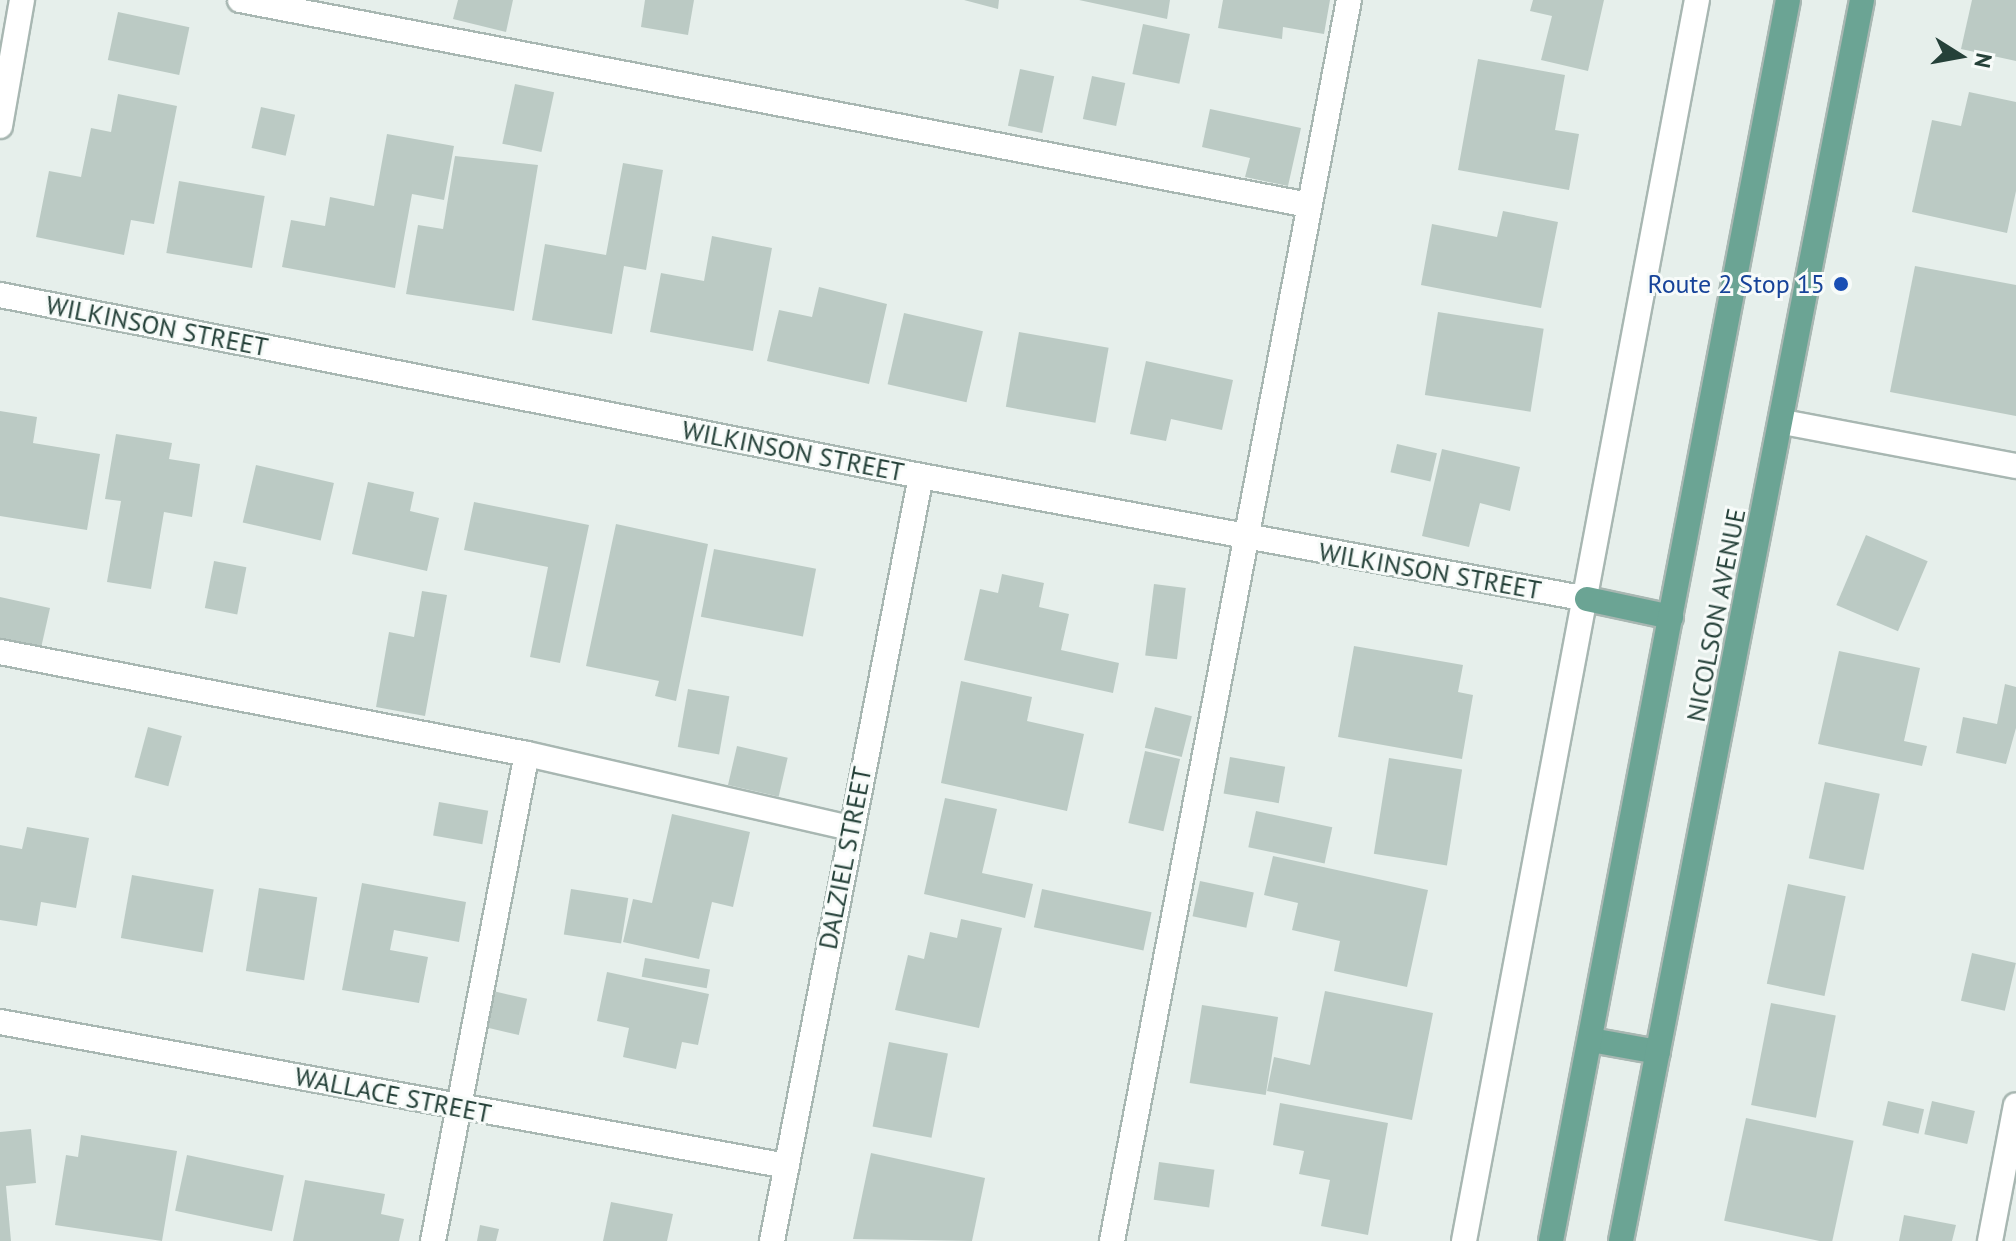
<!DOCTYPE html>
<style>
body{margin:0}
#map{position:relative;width:2016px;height:1241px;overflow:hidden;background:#e6efeb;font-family:"PT Sans",sans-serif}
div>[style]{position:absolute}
.building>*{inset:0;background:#bbcac4;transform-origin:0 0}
.roads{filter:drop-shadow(2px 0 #a8b7b2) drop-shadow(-2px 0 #a8b7b2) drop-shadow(0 2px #a8b7b2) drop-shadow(0 -2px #a8b7b2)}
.minor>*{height:24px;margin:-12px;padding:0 12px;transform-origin:12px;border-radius:12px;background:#fff}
.major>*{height:24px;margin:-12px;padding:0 12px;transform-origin:12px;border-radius:12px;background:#6ba494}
.dots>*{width:22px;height:22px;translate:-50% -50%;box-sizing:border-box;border:4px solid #f7fbf9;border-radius:50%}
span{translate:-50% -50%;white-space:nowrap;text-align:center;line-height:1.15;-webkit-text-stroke:6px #f7fbf9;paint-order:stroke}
.transit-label{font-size:26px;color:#164399}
.right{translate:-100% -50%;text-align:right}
.street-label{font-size:26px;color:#254139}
.north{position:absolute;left:1920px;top:16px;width:80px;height:80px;-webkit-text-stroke:6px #f7fbf9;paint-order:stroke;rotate:101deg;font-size:22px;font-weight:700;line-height:32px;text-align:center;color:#254139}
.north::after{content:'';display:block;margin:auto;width:28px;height:36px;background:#254139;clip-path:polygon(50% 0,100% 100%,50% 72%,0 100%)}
</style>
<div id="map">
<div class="building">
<div style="clip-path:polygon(458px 0,513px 0,506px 32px,453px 19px)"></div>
<div style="clip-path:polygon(645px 0,694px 0,688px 35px,641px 27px)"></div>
<div style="clip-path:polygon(964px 0,999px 0,998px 9px)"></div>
<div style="clip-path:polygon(1079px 0,1170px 0,1167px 19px)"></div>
<div style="clip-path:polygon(1223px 0,1330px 0,1324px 34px,1283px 27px,1282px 39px,1218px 28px)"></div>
<div style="clip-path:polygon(1533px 0,1604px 0,1588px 71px,1541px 60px,1552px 16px,1530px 11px)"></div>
<div style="clip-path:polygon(1972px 0,2016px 0,2016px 61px,1961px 49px)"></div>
<div style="left:118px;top:12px;width:73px;height:49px;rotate:12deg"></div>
<div style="left:1143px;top:24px;width:48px;height:51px;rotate:12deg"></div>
<div style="clip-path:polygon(1478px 59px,1565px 75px,1555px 130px,1579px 134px,1569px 190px,1458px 170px)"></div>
<div style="left:1020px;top:69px;width:35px;height:58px;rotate:12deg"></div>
<div style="left:1092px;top:76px;width:34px;height:44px;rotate:12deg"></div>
<div style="left:515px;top:84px;width:40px;height:61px;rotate:12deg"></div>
<div style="clip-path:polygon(1969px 92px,2016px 102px,2016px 191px,2007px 233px,1912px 212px,1932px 120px,1961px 126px)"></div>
<div style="clip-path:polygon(118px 94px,177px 106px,154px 224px,131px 220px,124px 255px,36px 237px,49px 171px,81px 177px,91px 128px,111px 132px)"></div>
<div style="left:261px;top:107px;width:35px;height:42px;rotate:13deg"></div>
<div style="clip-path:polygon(1210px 109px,1301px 128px,1288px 186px,1245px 177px,1250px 158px,1202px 147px)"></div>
<div style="clip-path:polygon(387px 134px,454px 146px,444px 200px,412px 194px,395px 288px,282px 267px,291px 220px,325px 226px,330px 197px,374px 206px)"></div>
<div style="clip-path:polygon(455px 156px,538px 165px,514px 311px,406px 294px,418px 225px,443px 229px)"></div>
<div style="clip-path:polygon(623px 163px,663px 170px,646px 270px,624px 266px,612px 334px,532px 320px,545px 244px,606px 255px)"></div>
<div style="left:179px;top:181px;width:87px;height:73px;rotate:10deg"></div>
<div style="clip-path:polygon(1503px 211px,1558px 222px,1541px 308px,1421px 285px,1432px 224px,1497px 237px)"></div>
<div style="clip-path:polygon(712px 236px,772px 248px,753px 351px,650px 332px,661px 273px,704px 281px)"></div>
<div style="clip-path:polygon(1915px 266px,2016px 285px,2016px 416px,1890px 392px)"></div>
<div style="clip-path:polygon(819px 287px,887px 304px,869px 384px,767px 361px,779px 310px,812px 317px)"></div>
<div style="left:1438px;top:312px;width:107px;height:84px;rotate:9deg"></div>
<div style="left:904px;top:313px;width:81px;height:73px;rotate:13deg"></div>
<div style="left:1019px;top:332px;width:91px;height:76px;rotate:10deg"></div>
<div style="clip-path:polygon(1146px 361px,1233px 380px,1222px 430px,1171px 419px,1166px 441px,1130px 434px)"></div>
<div style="clip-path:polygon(0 411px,37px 417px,33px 443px,100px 454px,87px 530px,0 516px)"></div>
<div style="clip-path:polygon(116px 434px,172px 443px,169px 459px,200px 464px,192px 517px,164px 512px,151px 589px,107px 582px,121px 501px,105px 499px)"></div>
<div style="left:1397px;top:444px;width:41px;height:29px;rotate:13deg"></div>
<div style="clip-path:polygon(1442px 449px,1520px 467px,1510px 511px,1480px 503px,1469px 547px,1422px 536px)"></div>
<div style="left:256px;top:465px;width:80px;height:59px;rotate:13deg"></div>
<div style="clip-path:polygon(368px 482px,414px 492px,410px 511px,439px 518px,427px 571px,352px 554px)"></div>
<div style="clip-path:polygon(474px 502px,589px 525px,560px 663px,530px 657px,548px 567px,464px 550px)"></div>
<div style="clip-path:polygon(616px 524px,708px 544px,676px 701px,655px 696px,659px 681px,586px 666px)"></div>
<div style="left:1866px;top:535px;width:67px;height:76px;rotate:23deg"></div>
<div style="left:714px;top:549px;width:104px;height:69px;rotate:11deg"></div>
<div style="left:214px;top:561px;width:33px;height:48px;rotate:11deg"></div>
<div style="clip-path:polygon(1002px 574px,1044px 583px,1039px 607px,1069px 614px,1061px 650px,1119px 663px,1113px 693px,964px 660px,980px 589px,998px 593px)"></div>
<div style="left:1154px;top:584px;width:32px;height:72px;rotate:7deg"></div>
<div style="clip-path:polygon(422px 591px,447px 595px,425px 716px,376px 707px,389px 632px,414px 637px)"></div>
<div style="clip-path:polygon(0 597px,50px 608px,39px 657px,0 649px)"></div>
<div style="clip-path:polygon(1354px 646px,1463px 665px,1458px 692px,1473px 695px,1462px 759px,1338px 737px)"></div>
<div style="clip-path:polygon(1839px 651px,1920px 668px,1904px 741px,1927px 746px,1922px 766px,1818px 744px)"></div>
<div style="clip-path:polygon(961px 681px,1032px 697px,1027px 721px,1084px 734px,1067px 811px,941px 783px)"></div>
<div style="clip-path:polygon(2005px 684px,2016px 687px,2016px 728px,2006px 764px,1956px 753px,1963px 717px,1997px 724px)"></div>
<div style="left:688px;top:689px;width:42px;height:59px;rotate:10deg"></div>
<div style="left:1155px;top:707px;width:38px;height:42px;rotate:14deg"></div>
<div style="left:148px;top:727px;width:35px;height:52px;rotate:15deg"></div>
<div style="left:737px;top:746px;width:52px;height:40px;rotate:13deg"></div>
<div style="left:1145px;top:751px;width:36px;height:74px;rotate:13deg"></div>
<div style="left:1230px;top:757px;width:56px;height:37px;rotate:10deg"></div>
<div style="left:1389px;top:758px;width:74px;height:97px;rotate:9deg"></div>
<div style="left:1825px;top:782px;width:56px;height:78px;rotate:12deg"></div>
<div style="clip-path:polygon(945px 798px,997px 809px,982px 873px,1033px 884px,1025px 918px,924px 894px)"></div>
<div style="left:439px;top:802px;width:50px;height:34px;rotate:10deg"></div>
<div style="left:1256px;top:811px;width:78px;height:37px;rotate:12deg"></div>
<div style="clip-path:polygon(672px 814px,750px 832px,733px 907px,712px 902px,699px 959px,623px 942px,633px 899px,652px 903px)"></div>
<div style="clip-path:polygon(27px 827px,89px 838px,76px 908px,41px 902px,37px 926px,0 920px,0 845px,22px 849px)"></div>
<div style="clip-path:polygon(1273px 856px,1428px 890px,1407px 987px,1334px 971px,1340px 941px,1292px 930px,1298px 903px,1264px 895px)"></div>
<div style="left:132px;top:875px;width:83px;height:64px;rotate:10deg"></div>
<div style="left:1200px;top:881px;width:55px;height:36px;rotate:12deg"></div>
<div style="clip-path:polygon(362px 883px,466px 902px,459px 942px,394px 930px,390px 950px,428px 957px,419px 1003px,342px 990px)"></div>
<div style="left:1788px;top:884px;width:59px;height:102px;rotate:12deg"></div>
<div style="left:259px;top:888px;width:59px;height:84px;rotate:9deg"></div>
<div style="left:571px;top:889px;width:58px;height:46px;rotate:9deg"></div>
<div style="left:1042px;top:889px;width:112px;height:39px;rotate:12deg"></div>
<div style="clip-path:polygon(961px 919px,1002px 928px,979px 1028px,895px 1010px,908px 955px,924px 959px,930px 932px,957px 938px)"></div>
<div style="left:1972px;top:953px;width:45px;height:49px;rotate:13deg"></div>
<div style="left:645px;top:958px;width:66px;height:19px;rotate:10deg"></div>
<div style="clip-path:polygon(607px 972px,709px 994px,698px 1045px,682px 1042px,676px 1069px,623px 1057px,629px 1028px,597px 1021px)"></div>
<div style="left:493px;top:991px;width:35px;height:37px;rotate:13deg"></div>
<div style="clip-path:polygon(1325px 991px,1433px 1013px,1412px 1120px,1267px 1091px,1274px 1057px,1310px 1065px)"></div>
<div style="left:1771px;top:1003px;width:66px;height:104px;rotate:11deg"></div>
<div style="left:1202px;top:1005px;width:77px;height:79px;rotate:9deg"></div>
<div style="left:889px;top:1042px;width:60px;height:86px;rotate:11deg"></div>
<div style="left:1888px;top:1101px;width:37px;height:25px;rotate:13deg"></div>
<div style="left:1932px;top:1101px;width:44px;height:34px;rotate:13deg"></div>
<div style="clip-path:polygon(1280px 1103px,1388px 1123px,1368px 1235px,1321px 1226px,1330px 1180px,1299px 1174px,1304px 1151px,1273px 1145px)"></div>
<div style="left:1746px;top:1118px;width:110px;height:105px;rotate:12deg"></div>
<div style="clip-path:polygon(31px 1129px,36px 1183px,6px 1186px,11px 1241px,0 1241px,0 1132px)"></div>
<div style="clip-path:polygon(81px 1135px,177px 1151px,162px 1241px,55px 1225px,66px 1155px,78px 1157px)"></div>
<div style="clip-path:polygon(871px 1153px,985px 1178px,972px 1241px,853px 1239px)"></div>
<div style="left:187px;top:1155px;width:99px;height:57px;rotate:12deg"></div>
<div style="left:1159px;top:1162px;width:56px;height:38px;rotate:8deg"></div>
<div style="clip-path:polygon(305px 1180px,385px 1194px,381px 1214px,404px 1219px,399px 1241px,293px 1241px)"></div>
<div style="clip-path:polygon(611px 1202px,673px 1214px,667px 1241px,603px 1241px)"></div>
<div style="clip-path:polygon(1904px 1215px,1956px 1225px,1952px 1241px,1899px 1241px)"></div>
<div style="clip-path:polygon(480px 1225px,499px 1229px,496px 1241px,477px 1241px)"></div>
</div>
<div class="roads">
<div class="minor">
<div style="left:240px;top:0;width:1088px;rotate:10.86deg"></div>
<div style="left:0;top:126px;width:128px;rotate:-80.1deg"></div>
<div style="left:0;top:295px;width:939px;rotate:11.12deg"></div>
<div style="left:921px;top:476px;width:677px;rotate:10.46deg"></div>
<div style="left:1783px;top:422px;width:237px;rotate:10.7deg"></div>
<div style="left:0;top:652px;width:537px;rotate:10.95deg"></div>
<div style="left:527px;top:754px;width:331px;rotate:12.9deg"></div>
<div style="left:0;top:1022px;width:800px;rotate:10.37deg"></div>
<div style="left:433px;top:1241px;width:496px;rotate:-79.1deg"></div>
<div style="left:772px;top:1241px;width:779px;rotate:-78.98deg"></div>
<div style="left:1112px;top:1241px;width:1263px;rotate:-79.19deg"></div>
<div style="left:1464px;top:1241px;width:1263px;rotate:-79.37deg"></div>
<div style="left:1990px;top:1241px;width:138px;rotate:-79.2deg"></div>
</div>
<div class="major">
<div style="left:1587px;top:599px;width:86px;rotate:12.1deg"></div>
<div style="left:1591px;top:1040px;width:68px;rotate:10.2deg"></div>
<div style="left:1551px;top:1241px;width:1263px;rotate:-79.19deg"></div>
<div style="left:1621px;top:1241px;width:1264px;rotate:-79.01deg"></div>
</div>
</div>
<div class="dots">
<div style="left:1841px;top:284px;background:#1a4fb4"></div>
</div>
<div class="transit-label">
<span class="right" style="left:1825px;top:284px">Route 2 Stop 15</span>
</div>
<div class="street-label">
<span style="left:157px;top:326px;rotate:11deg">WILKINSON STREET</span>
<span style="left:793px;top:451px;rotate:11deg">WILKINSON STREET</span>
<span style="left:1430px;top:571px;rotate:10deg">WILKINSON STREET</span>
<span style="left:1716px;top:615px;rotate:-79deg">NICOLSON AVENUE</span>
<span style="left:845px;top:858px;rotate:-79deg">DALZIEL STREET</span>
<span style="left:393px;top:1095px;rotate:11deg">WALLACE STREET</span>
</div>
<div class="north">N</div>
</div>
